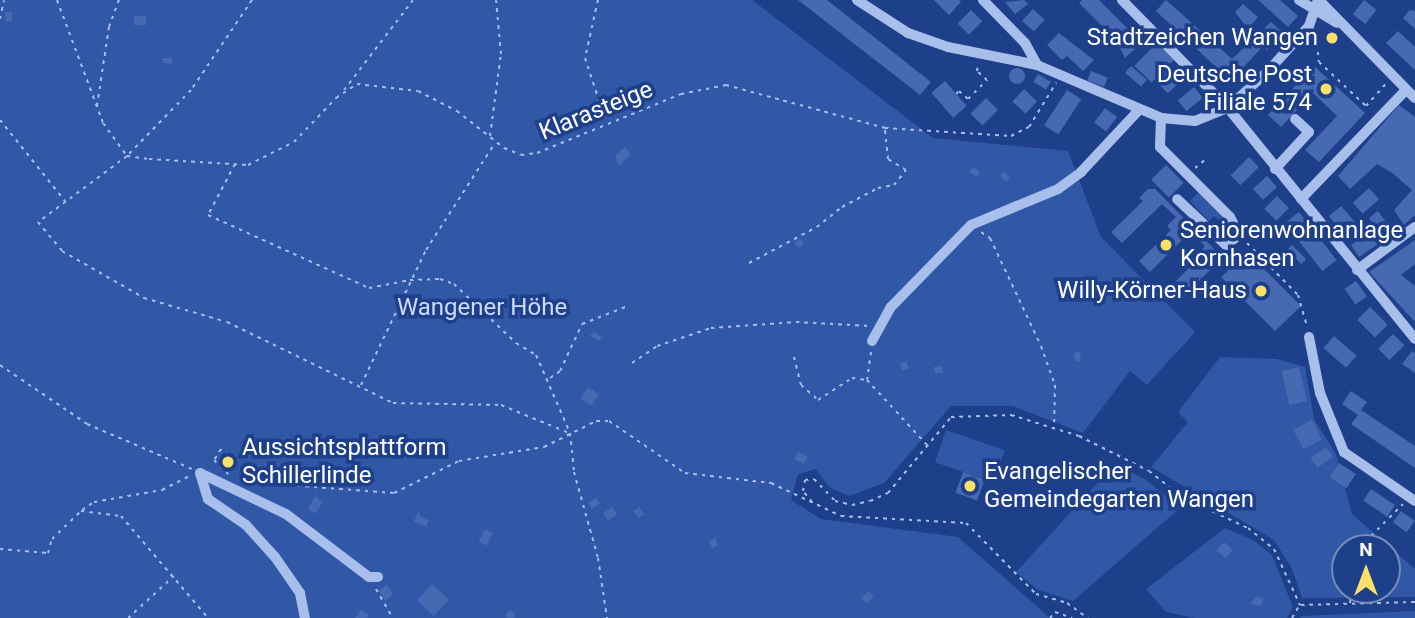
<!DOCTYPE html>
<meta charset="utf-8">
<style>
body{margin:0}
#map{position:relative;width:1415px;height:618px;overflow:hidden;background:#1e3f89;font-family:Roboto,sans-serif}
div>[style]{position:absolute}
.green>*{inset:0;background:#3157a7;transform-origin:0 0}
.building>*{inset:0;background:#4669b2;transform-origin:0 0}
.round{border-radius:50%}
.path>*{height:2px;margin-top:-1px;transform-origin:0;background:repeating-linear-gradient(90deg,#a8beeb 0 3.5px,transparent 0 8.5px)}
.minor>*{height:10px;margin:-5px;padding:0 5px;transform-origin:5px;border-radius:5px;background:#a8beeb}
.dots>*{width:19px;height:19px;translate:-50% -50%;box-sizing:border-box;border:4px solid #1e3f89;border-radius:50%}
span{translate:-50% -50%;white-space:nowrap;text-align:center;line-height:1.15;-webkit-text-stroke:7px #1e3f89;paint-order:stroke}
.poi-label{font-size:24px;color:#fff}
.right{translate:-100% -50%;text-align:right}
.left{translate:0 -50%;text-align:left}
.street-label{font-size:24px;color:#fff}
.park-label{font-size:24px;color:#cddbf8}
.north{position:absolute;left:1331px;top:534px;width:70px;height:70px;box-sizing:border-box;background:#1e3f89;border:2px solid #788cb8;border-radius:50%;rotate:0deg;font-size:19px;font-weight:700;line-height:28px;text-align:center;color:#fff}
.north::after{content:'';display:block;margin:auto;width:24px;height:32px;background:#fbe267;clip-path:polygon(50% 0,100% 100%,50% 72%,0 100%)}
</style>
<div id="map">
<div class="green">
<div style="clip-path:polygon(0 0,752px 0,933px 138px,1068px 151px,1101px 237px,1195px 332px,1147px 385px,1130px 371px,1083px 433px,1013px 406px,951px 406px,884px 483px,849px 496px,829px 487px,816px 469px,798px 474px,791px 500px,821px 519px,958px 537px,1050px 618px,0 618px)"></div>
<div style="clip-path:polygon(1199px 192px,1229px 222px,1231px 232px,1214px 216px,1209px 221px,1190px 201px)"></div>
<div style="clip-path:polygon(evenodd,1220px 357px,1277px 359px,1305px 367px,1314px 419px,1336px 454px,1352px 514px,1415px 569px,1415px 597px,1302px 598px,1292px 569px,1274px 540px,1151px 467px,1188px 422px,1178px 412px,1220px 357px,1345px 548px,1387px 548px,1387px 590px,1345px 590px,1345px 548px)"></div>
<div style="left:946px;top:430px;width:62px;height:34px;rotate:19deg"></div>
<div style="clip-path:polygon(1115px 464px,1145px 479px,1180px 508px,1073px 601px,1038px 590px,1016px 572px)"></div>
<div style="clip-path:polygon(1225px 528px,1253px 540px,1272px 555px,1293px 607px,1287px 618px,1195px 618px,1166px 612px,1146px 589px)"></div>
<div style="clip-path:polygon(1415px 611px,1415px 618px,1300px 618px,1301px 616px)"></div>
</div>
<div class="building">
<div style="clip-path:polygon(798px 0,827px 0,931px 82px,920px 95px)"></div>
<div style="clip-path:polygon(934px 0,959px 0,961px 2px,949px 15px)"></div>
<div style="clip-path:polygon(1024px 0,1028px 4px,1015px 14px,1005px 2px)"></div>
<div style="clip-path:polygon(1082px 0,1099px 0,1128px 29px,1125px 31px,1139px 45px,1125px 58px,1116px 40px,1079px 3px)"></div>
<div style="clip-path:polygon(1166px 0,1232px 59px,1271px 22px,1283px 33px,1267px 50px,1263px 46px,1231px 81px,1156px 11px)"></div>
<div style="clip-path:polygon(1258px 0,1280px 0,1298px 16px,1288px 27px)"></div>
<div style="left:1364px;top:0;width:16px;height:18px;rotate:38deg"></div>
<div style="clip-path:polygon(1243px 4px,1258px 17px,1248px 29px,1235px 12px)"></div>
<div style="left:1033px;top:9px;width:16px;height:16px;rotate:43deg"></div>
<div style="left:971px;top:10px;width:16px;height:19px;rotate:45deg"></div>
<div style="clip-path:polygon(1410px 10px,1415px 11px,1415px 29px,1403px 18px)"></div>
<div style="left:5px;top:12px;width:7px;height:9px"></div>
<div style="left:146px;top:16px;width:9px;height:12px;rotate:90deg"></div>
<div style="clip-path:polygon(1398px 31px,1415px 47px,1415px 70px,1386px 43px)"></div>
<div style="clip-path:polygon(1059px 33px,1094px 60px,1083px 71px,1067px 56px,1062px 60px,1047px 45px)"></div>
<div style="left:1157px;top:43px;width:24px;height:32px;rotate:45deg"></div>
<div style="clip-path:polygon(163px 58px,172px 58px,172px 64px,163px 63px)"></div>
<div style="left:1131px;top:66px;width:21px;height:9px;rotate:41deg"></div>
<div style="clip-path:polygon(1314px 66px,1365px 113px,1319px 162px,1305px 150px,1337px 116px,1313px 93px,1281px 127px,1268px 115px)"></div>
<div style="left:1165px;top:68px;width:20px;height:16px;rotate:45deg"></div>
<div class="round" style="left:1009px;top:68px;width:16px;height:16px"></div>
<div style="left:1091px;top:71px;width:18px;height:10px;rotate:22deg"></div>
<div style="left:1038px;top:74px;width:15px;height:9px;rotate:32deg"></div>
<div style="left:945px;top:81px;width:33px;height:18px;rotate:49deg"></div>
<div style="left:1194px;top:87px;width:14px;height:21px;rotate:51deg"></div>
<div style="left:1024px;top:89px;width:18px;height:17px;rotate:43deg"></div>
<div style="left:1067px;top:90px;width:17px;height:42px;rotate:33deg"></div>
<div style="left:986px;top:98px;width:17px;height:22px;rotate:45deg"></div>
<div style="clip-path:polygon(1399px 105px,1415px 117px,1415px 215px,1404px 225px,1394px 210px,1412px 190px,1391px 172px,1377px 164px,1350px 189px,1338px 176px)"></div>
<div style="left:1105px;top:108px;width:15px;height:18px;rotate:37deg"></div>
<div style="clip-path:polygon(625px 147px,631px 154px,619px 166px,615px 156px)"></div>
<div style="left:1249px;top:157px;width:14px;height:26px;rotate:45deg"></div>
<div style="left:1166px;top:165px;width:25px;height:21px;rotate:45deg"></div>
<div style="clip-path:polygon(973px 167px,980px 172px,977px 177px,969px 172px)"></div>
<div style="left:1004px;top:172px;width:8px;height:6px;rotate:40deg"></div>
<div style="left:1267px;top:176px;width:15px;height:19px;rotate:48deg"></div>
<div style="left:1369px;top:188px;width:15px;height:22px;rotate:48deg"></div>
<div style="clip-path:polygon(1148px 189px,1155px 189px,1232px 267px,1247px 252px,1301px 306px,1275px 331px,1221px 277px,1228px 271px,1218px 262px,1179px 301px,1167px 290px,1199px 258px,1196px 255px,1205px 246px,1190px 232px,1150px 272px,1139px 261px,1171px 230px,1167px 226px,1176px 217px,1162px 204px,1122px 243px,1111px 232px,1143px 201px,1139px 198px)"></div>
<div style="left:1277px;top:196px;width:17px;height:18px;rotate:45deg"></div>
<div style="clip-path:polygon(1341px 206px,1362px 230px,1347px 241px,1329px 216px)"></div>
<div style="clip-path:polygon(1378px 211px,1394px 233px,1359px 257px,1351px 245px,1376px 228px,1369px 218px)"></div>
<div style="left:1299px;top:212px;width:61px;height:18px;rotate:52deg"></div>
<div style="clip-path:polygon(801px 239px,804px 245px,798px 248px,794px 242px)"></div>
<div style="clip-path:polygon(1415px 240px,1415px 264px,1401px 275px,1415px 286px,1415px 322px,1369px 272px)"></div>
<div style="left:1292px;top:245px;width:20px;height:7px;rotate:45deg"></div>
<div style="left:1356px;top:281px;width:19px;height:14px;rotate:55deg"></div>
<div style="left:1370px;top:307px;width:25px;height:18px;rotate:45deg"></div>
<div style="clip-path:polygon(594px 331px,602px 338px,599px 341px,590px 336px)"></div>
<div style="left:1393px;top:334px;width:16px;height:21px;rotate:45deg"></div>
<div style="left:1334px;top:336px;width:30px;height:16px;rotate:41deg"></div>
<div style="clip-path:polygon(1412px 351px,1415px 353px,1415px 373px,1402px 364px)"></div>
<div style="clip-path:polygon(1080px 352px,1081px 361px,1076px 362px,1074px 353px)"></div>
<div style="clip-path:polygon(906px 361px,909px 368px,902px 371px,900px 364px)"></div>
<div style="clip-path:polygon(942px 366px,943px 373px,935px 373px,934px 367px)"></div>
<div style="left:1299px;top:367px;width:35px;height:18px;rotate:77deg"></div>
<div style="left:588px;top:387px;width:13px;height:14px;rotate:32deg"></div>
<div style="clip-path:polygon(1351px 391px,1367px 402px,1361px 410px,1415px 446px,1415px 468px,1351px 424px,1358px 415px,1342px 404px)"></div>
<div style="left:1312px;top:420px;width:22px;height:21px;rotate:63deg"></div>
<div style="left:1326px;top:447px;width:12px;height:19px;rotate:55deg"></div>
<div style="left:798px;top:452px;width:11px;height:8px;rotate:27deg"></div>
<div style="left:1339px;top:463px;width:20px;height:17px;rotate:33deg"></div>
<div style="left:963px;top:472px;width:23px;height:22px;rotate:20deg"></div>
<div style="left:1371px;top:489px;width:29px;height:14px;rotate:34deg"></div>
<div style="left:315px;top:497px;width:9px;height:14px;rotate:32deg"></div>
<div style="clip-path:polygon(596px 498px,600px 503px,592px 509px,588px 503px)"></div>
<div style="left:612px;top:507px;width:9px;height:11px;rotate:54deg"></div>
<div style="clip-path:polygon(639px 507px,644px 514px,639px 518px,633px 511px)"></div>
<div style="clip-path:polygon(1099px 508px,1105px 513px,1101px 518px,1095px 512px)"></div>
<div style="clip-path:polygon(419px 509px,420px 516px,429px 520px,426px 527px,414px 522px)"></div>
<div style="left:1401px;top:511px;width:17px;height:14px;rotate:36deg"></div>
<div style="left:485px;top:529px;width:9px;height:14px;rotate:27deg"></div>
<div style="left:715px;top:538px;width:8px;height:7px;rotate:67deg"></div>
<div style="left:1224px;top:542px;width:12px;height:11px;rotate:42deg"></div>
<div style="left:432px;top:584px;width:23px;height:22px;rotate:43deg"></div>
<div style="clip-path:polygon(387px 585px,393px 594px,385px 601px,379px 590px)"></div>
<div style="left:869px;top:591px;width:8px;height:10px;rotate:50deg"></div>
<div style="clip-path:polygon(1256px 597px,1263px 598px,1261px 606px,1250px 604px)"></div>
<div style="clip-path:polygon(361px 610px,369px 615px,367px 618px,355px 618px)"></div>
<div class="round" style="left:505.5px;top:610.5px;width:9px;height:9px"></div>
</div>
<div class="path">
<div style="left:57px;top:0;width:131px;rotate:69.5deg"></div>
<div style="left:103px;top:123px;width:41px;rotate:54deg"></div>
<div style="left:127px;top:156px;width:22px;rotate:8deg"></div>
<div style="left:149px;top:159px;width:99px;rotate:3.5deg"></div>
<div style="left:248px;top:165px;width:51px;rotate:-26.6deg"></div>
<div style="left:294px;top:142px;width:61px;rotate:-46.3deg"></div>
<div style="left:336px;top:98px;width:25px;rotate:-34deg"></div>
<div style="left:357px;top:84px;width:61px;rotate:6.5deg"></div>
<div style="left:418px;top:91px;width:44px;rotate:27.1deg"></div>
<div style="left:457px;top:111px;width:60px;rotate:38.2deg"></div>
<div style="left:504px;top:148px;width:18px;rotate:22deg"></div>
<div style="left:521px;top:155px;width:16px;rotate:-7deg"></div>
<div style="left:537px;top:153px;width:156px;rotate:-22.3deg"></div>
<div style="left:681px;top:94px;width:46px;rotate:-11.3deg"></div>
<div style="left:726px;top:85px;width:165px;rotate:15.1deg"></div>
<div style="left:885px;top:128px;width:126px;rotate:3.6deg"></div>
<div style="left:1011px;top:136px;width:20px;rotate:-27deg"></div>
<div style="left:1029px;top:127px;width:52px;rotate:-58.5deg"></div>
<div style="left:252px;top:0;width:109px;rotate:124.1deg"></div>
<div style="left:191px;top:90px;width:92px;rotate:134.1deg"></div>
<div style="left:127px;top:156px;width:111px;rotate:143.4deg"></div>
<div style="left:38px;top:222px;width:38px;rotate:50deg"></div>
<div style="left:62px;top:251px;width:95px;rotate:29.8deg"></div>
<div style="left:144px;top:298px;width:86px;rotate:16.1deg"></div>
<div style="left:227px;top:322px;width:185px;rotate:26deg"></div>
<div style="left:393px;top:403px;width:108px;rotate:1.1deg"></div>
<div style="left:501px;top:405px;width:74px;rotate:22.4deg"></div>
<div style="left:598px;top:0;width:59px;rotate:102.6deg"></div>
<div style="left:585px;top:58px;width:67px;rotate:71.8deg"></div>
<div style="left:0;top:19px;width:19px;rotate:-78deg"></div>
<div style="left:1316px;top:35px;width:27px;rotate:84deg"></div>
<div style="left:1319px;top:62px;width:64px;rotate:43.1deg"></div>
<div style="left:1366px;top:106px;width:30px;rotate:-48deg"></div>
<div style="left:344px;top:90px;width:113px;rotate:-52.5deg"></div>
<div style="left:956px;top:94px;width:4px;rotate:-45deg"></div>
<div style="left:959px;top:91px;width:12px;rotate:42deg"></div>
<div style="left:968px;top:99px;width:27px;rotate:-45deg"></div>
<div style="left:987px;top:80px;width:13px;rotate:-138deg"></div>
<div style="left:977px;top:71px;width:6px;rotate:-81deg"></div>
<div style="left:97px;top:106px;width:80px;rotate:-81.4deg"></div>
<div style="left:109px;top:27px;width:29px;rotate:-70deg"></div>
<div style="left:0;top:120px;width:104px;rotate:51.3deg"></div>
<div style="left:490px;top:136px;width:83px;rotate:-82.4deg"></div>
<div style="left:501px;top:54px;width:54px;rotate:-95.3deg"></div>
<div style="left:235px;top:164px;width:58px;rotate:117.9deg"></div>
<div style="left:208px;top:215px;width:177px;rotate:24.4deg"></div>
<div style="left:369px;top:288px;width:42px;rotate:-11deg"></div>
<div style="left:410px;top:280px;width:30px;rotate:-2deg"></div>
<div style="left:440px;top:279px;width:15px;rotate:20deg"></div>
<div style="left:454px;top:284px;width:86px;rotate:43.6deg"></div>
<div style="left:516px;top:343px;width:23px;rotate:31deg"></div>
<div style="left:536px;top:355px;width:85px;rotate:66.4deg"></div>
<div style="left:570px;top:433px;width:39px;rotate:84deg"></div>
<div style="left:574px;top:472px;width:89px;rotate:74.4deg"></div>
<div style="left:598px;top:558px;width:61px;rotate:81.5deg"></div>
<div style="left:1195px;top:168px;width:13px;rotate:-39deg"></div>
<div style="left:981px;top:232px;width:11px;rotate:34deg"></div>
<div style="left:990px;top:238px;width:119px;rotate:64.7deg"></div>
<div style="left:1041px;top:346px;width:41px;rotate:70.3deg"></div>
<div style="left:1055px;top:385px;width:43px;rotate:91.3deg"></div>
<div style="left:1247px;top:243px;width:73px;rotate:45.6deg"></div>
<div style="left:1298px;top:295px;width:33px;rotate:74deg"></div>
<div style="left:749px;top:263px;width:77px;rotate:-27.9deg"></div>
<div style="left:817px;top:227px;width:32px;rotate:-39deg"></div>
<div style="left:842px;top:207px;width:41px;rotate:-27.8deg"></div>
<div style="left:878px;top:188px;width:16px;rotate:-11deg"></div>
<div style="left:894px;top:185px;width:19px;rotate:-51deg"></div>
<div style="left:906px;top:170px;width:21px;rotate:-149deg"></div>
<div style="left:888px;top:159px;width:30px;rotate:-96deg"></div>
<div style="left:871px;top:352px;width:28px;rotate:98deg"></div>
<div style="left:867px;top:380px;width:88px;rotate:47.3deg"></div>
<div style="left:794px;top:357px;width:29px;rotate:76deg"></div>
<div style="left:801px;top:385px;width:23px;rotate:41deg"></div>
<div style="left:818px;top:400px;width:40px;rotate:-32.9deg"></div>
<div style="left:852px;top:378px;width:15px;rotate:8deg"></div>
<div style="left:632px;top:363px;width:30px;rotate:-34deg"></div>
<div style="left:657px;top:346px;width:57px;rotate:-18.4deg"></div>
<div style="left:711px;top:328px;width:85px;rotate:-4deg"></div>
<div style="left:796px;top:322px;width:74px;rotate:3.1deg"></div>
<div style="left:0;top:365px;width:105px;rotate:34.1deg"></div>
<div style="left:87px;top:424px;width:114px;rotate:23.2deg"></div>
<div style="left:550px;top:378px;width:12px;rotate:-35deg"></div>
<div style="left:560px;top:371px;width:52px;rotate:-64.9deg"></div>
<div style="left:582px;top:324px;width:49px;rotate:-21.4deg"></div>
<div style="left:361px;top:385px;width:150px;rotate:-64.3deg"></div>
<div style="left:426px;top:250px;width:127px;rotate:-57.2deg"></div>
<div style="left:222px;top:465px;width:12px;rotate:-59deg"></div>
<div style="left:228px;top:455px;width:9px;rotate:-139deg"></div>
<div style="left:221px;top:449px;width:13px;rotate:122deg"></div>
<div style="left:214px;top:460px;width:21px;rotate:45deg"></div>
<div style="left:246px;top:482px;width:148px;rotate:4.3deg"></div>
<div style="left:394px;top:493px;width:72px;rotate:-26.2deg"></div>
<div style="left:459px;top:461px;width:86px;rotate:-9.4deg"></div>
<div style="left:544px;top:447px;width:58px;rotate:-26.6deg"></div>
<div style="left:596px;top:421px;width:13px"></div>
<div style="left:609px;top:421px;width:92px;rotate:34.4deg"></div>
<div style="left:685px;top:473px;width:87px;rotate:6.6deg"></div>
<div style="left:771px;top:483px;width:77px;rotate:25.2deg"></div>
<div style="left:841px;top:516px;width:125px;rotate:3.2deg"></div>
<div style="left:966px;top:523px;width:100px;rotate:45.4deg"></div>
<div style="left:1036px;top:594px;width:32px;rotate:16deg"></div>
<div style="left:1067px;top:603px;width:26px;rotate:36deg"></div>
<div style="left:812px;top:502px;width:14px;rotate:-129deg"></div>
<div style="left:803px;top:491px;width:11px;rotate:-80deg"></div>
<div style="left:805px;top:480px;width:9px;rotate:-6deg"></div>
<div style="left:814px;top:479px;width:30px;rotate:46deg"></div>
<div style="left:835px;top:501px;width:17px;rotate:13deg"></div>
<div style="left:852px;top:505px;width:18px;rotate:-13deg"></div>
<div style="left:870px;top:501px;width:20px;rotate:-24deg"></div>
<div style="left:888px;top:493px;width:99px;rotate:-50.3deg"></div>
<div style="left:951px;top:417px;width:60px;rotate:-1.9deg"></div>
<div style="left:1011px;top:415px;width:71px;rotate:17.2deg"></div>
<div style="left:1079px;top:436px;width:78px;rotate:26.6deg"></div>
<div style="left:1149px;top:471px;width:42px;rotate:38.2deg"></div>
<div style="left:1182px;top:497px;width:73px;rotate:25.2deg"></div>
<div style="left:1248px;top:528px;width:33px;rotate:39deg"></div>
<div style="left:1274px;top:549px;width:62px;rotate:65.1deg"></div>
<div style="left:82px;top:510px;width:14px;rotate:-34deg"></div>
<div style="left:94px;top:502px;width:69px;rotate:-10deg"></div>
<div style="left:162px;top:490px;width:30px;rotate:-27deg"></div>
<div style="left:1366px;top:548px;width:13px;rotate:-67deg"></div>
<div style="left:1371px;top:536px;width:45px;rotate:-45deg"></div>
<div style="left:0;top:549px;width:48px;rotate:4.8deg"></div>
<div style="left:48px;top:553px;width:15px;rotate:-74deg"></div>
<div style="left:52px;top:539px;width:40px;rotate:-44deg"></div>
<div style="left:81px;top:511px;width:40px;rotate:7.1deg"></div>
<div style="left:121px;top:516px;width:134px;rotate:49.5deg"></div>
<div style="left:376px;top:589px;width:34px;rotate:60deg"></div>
<div style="left:1350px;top:603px;width:13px;rotate:-81deg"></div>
<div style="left:1301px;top:605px;width:114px;rotate:-1.5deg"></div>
<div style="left:128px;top:618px;width:62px;rotate:-42.4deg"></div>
<div style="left:1050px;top:618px;width:8px;rotate:-50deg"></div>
<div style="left:1055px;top:612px;width:18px;rotate:19deg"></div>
<div style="left:1292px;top:618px;width:14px;rotate:-60deg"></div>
</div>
<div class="minor">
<div style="left:857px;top:0;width:61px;rotate:32.9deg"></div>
<div style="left:908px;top:33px;width:42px;rotate:19.3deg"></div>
<div style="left:948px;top:47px;width:91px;rotate:11.4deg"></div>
<div style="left:1037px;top:65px;width:135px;rotate:23.1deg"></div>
<div style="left:1161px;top:118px;width:34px;rotate:5deg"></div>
<div style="left:1195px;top:121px;width:35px;rotate:-22deg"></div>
<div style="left:1228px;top:108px;width:56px;rotate:-42.8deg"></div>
<div style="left:1269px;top:70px;width:59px;rotate:-47.7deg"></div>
<div style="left:1309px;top:26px;width:28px;rotate:-71deg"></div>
<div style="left:983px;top:0;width:60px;rotate:45.7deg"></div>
<div style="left:1025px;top:43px;width:25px;rotate:61deg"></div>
<div style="left:1122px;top:0;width:151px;rotate:45.5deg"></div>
<div style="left:1228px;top:108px;width:297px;rotate:51deg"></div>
<div style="left:1299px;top:0;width:44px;rotate:31.2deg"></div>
<div style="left:1319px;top:0;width:137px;rotate:45.6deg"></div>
<div style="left:1161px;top:118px;width:29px;rotate:92deg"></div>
<div style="left:1160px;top:147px;width:99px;rotate:45deg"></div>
<div style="left:1230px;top:217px;width:20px;rotate:63deg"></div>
<div style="left:1239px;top:235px;width:16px;rotate:142deg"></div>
<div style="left:1226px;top:245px;width:67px;rotate:-136.8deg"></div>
<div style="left:1275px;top:169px;width:50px;rotate:-47.4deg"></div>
<div style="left:1309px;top:132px;width:19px;rotate:-137deg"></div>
<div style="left:1301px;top:199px;width:151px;rotate:-46.1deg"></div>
<div style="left:1357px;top:270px;width:72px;rotate:-36.6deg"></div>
<div style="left:1309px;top:337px;width:57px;rotate:78.9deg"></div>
<div style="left:1320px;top:393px;width:64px;rotate:67.9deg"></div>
<div style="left:1344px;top:452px;width:86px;rotate:34.6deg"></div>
<div style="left:872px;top:341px;width:39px;rotate:-61deg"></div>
<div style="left:891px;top:307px;width:115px;rotate:-45.7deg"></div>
<div style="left:971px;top:225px;width:94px;rotate:-22.5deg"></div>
<div style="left:1058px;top:189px;width:29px;rotate:-36deg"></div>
<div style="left:1081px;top:172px;width:85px;rotate:-46.9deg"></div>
<div style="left:200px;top:473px;width:95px;rotate:25.5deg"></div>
<div style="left:286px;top:514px;width:104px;rotate:37.2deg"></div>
<div style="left:369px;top:577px;width:9px"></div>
<div style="left:200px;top:473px;width:27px;rotate:73deg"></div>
<div style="left:208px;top:499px;width:46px;rotate:34.4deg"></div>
<div style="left:246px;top:525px;width:43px;rotate:47.8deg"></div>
<div style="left:275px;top:557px;width:44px;rotate:55.2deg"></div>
<div style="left:300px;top:593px;width:25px;rotate:79deg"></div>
</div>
<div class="dots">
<div style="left:1332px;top:38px;background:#fbe267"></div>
<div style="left:1326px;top:89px;background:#fbe267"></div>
<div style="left:1166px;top:245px;background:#fbe267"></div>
<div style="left:1261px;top:291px;background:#fbe267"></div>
<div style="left:228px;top:462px;background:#fbe267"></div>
<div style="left:970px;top:486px;background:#fbe267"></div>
</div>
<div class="poi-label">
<span class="right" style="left:1318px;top:38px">Stadtzeichen Wangen</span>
<span class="right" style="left:1312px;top:89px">Deutsche Post<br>Filiale 574</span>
<span class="left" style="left:1180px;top:245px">Seniorenwohnanlage<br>Kornhasen</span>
<span class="right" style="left:1247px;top:291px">Willy-Körner-Haus</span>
<span class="left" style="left:242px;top:462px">Aussichtsplattform<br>Schillerlinde</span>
<span class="left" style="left:984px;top:486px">Evangelischer<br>Gemeindegarten Wangen</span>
</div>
<div class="street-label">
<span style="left:596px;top:111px;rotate:-22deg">Klarasteige</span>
</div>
<div class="park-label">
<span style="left:482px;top:308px">Wangener Höhe</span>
</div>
<div class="north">N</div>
</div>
